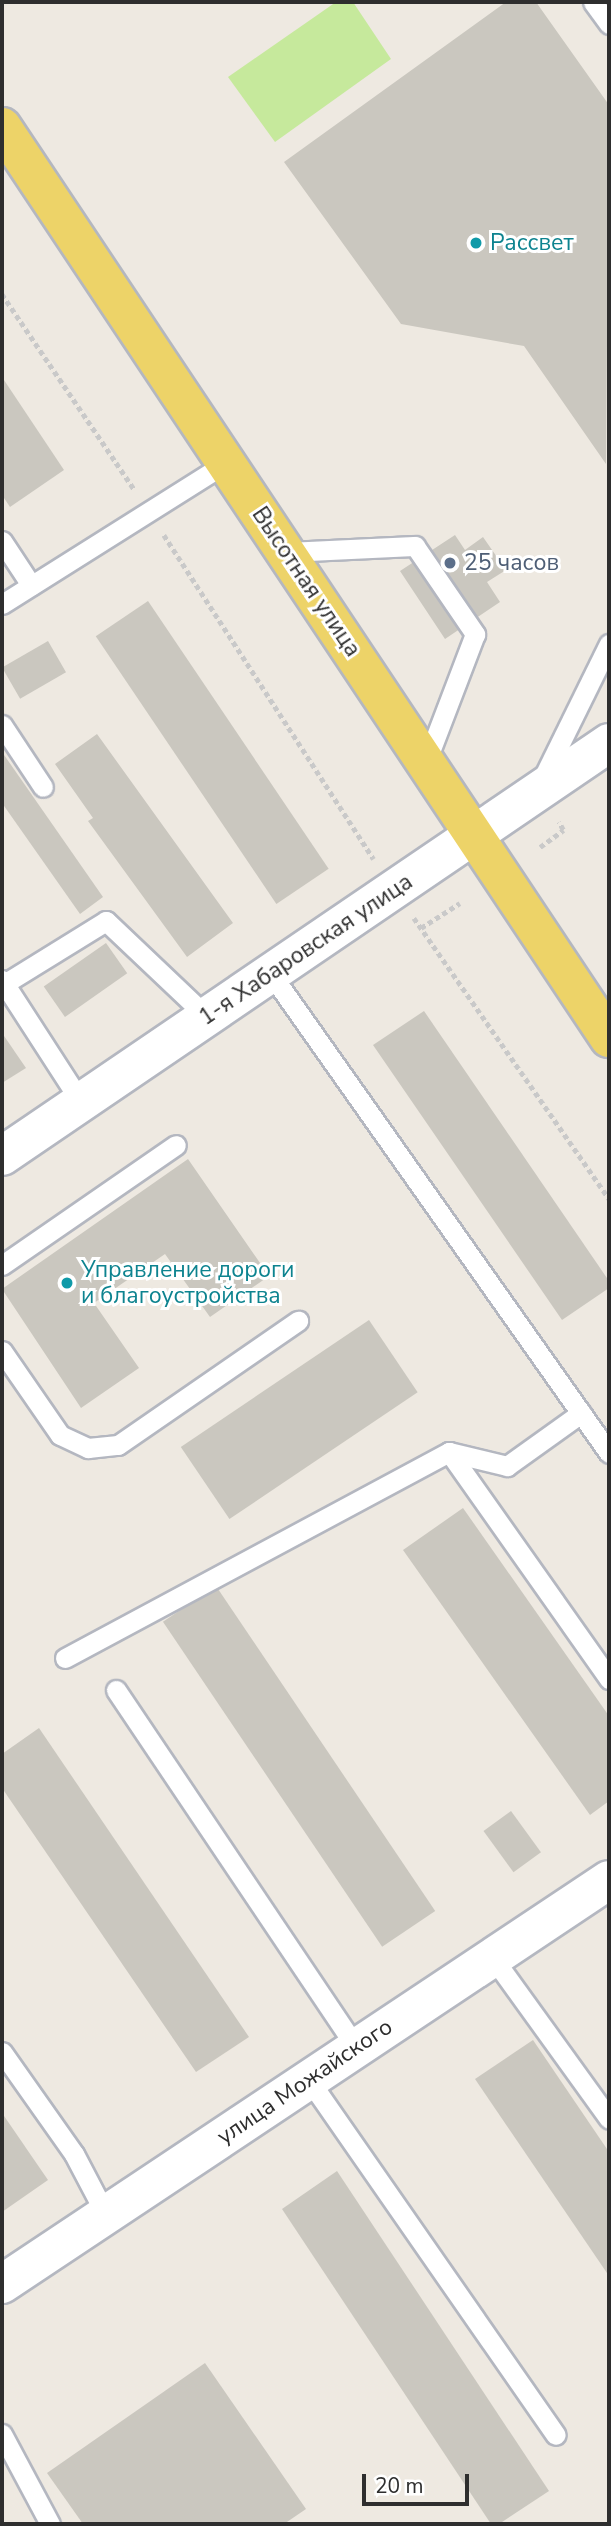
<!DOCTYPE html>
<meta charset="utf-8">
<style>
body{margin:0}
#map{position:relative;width:611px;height:2526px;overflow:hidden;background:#eee9e1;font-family:"Nunito Sans",sans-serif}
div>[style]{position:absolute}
.pitch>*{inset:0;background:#c6e99c}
.building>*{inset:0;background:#cac7bf;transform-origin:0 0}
.path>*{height:4.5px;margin-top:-2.25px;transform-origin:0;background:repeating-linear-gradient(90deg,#c9c9c9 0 5px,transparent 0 8.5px)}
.roads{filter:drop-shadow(2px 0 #b4b7c0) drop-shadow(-2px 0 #b4b7c0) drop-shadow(0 2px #b4b7c0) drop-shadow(0 -2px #b4b7c0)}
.lane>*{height:19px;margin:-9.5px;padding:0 9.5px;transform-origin:9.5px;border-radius:9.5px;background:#fff}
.street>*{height:38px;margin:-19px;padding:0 19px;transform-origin:19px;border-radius:19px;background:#fff}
.primary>*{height:38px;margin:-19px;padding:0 19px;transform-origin:19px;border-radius:19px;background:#edd368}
.dots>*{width:19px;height:19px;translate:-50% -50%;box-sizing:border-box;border:4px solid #fff;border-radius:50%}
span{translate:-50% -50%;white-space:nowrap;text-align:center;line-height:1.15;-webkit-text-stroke:6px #fff;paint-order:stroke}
.culture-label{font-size:23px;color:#0d838f}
.left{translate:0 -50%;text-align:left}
.service-label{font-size:23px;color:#4e5e75}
.street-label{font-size:23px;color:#2e2e2e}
.frame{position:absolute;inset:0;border:4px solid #2e2e2e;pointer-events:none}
.scale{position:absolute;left:362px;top:2474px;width:107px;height:32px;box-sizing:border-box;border:4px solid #2e2e2e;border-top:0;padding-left:9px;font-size:21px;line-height:24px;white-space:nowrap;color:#2e2e2e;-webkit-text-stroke:5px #fff;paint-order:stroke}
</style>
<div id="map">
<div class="pitch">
<div style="clip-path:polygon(336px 2px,353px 2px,391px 59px,275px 142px,228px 77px)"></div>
</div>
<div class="building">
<div style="clip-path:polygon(506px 2px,536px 2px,609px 105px,606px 464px,524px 346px,401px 324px,284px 162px)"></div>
<div style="clip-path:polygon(2px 377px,64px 470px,10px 507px,2px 495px)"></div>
<div style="clip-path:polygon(455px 535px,465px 550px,483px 537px,506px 570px,487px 582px,500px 602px,445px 639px,400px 571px)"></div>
<div style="left:148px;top:601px;width:323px;height:63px;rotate:56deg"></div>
<div style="left:48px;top:641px;width:36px;height:53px;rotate:60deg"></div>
<div style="clip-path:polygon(97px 734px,233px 923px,187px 957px,88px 821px,93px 818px,55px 764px)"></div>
<div style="clip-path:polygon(2px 752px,103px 897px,80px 914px,2px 803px)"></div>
<div style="left:106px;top:943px;width:37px;height:76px;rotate:55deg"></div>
<div style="clip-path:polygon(424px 1011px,609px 1281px,609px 1288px,562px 1320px,373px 1045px)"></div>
<div style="clip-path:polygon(2px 1033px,26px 1068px,2px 1083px)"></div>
<div style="clip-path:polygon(188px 1159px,269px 1276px,210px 1317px,165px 1254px,94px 1303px,139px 1368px,81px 1408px,2px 1289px)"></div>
<div style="left:369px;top:1320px;width:87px;height:227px;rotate:56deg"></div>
<div style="clip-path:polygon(463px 1508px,609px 1716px,609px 1801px,590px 1815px,403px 1550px)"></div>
<div style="left:216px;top:1586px;width:392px;height:64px;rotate:56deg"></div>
<div style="clip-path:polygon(39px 1728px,249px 2037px,196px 2072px,2px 1788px,2px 1754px)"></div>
<div style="left:511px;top:1811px;width:51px;height:34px;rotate:54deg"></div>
<div style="clip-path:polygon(533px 2040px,609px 2152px,609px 2276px,475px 2079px)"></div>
<div style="clip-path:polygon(2px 2113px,48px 2180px,2px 2212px)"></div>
<div style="clip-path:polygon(337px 2171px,549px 2491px,499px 2524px,491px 2524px,282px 2209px)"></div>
<div style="clip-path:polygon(205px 2363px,306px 2509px,284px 2524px,83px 2524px,47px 2473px)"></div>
</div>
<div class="path">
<div style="left:2px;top:294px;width:235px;rotate:55.9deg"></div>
<div style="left:164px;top:535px;width:386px;rotate:57.1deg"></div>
<div style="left:540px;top:847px;width:29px;rotate:-36deg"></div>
<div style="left:563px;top:830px;width:9px;rotate:-117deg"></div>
<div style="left:414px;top:918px;width:342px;rotate:55.2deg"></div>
<div style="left:421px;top:928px;width:46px;rotate:-32.7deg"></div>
</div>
<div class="roads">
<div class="lane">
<div style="left:593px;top:2px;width:27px;rotate:54deg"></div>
<div style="left:2px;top:541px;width:53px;rotate:56.6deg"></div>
<div style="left:286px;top:552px;width:129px;rotate:-2.7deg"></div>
<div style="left:415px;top:546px;width:107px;rotate:55.7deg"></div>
<div style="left:475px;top:634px;width:137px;rotate:110.9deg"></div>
<div style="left:2px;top:604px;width:265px;rotate:-32.2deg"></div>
<div style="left:2px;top:725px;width:74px;rotate:56.5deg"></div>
<div style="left:541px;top:782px;width:154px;rotate:-63.8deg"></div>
<div style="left:271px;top:974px;width:586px;rotate:54.79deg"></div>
<div style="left:2px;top:980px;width:145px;rotate:57.1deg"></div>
<div style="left:4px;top:984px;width:120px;rotate:-31.7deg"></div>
<div style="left:106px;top:921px;width:139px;rotate:43.5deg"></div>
<div style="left:2px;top:1265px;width:211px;rotate:-34.6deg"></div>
<div style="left:2px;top:1351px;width:102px;rotate:55.4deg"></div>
<div style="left:60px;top:1435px;width:31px;rotate:25deg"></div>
<div style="left:88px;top:1448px;width:30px;rotate:-6deg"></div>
<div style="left:118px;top:1445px;width:219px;rotate:-34.6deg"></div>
<div style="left:449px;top:1452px;width:278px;rotate:54.8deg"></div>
<div style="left:65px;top:1658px;width:436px;rotate:-28.2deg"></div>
<div style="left:449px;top:1452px;width:60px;rotate:13.6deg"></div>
<div style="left:507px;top:1466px;width:91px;rotate:-35.6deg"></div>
<div style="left:116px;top:1690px;width:432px;rotate:56.1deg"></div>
<div style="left:493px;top:1958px;width:198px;rotate:54.2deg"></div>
<div style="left:2px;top:2052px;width:125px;rotate:54.8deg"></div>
<div style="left:74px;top:2154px;width:69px;rotate:62.3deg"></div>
<div style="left:309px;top:2080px;width:432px;rotate:55.2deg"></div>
<div style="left:2px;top:2434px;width:102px;rotate:61.9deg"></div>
</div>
<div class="street">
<div style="left:2px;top:1156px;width:734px;rotate:-34.23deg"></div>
<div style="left:2px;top:2284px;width:729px;rotate:-33.65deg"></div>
</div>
<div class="primary">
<div style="left:2px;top:127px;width:1095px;rotate:56.32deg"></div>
</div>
</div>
<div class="dots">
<div style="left:476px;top:243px;background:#0f9aa8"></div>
<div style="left:450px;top:563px;background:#5c6f8a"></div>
<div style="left:67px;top:1283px;background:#0f9aa8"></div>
</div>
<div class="culture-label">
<span class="left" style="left:490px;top:243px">Рассвет</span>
<span class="left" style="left:81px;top:1283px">Управление дороги<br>и благоустройства</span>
</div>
<div class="service-label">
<span class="left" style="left:464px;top:563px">25 часов</span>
</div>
<div class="street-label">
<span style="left:306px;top:582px;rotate:56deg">Высотная улица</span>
<span style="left:306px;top:950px;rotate:-34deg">1-я Хабаровская улица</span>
<span style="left:305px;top:2082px;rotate:-34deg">улица Можайского</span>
</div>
<div class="frame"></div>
<div class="scale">20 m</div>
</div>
